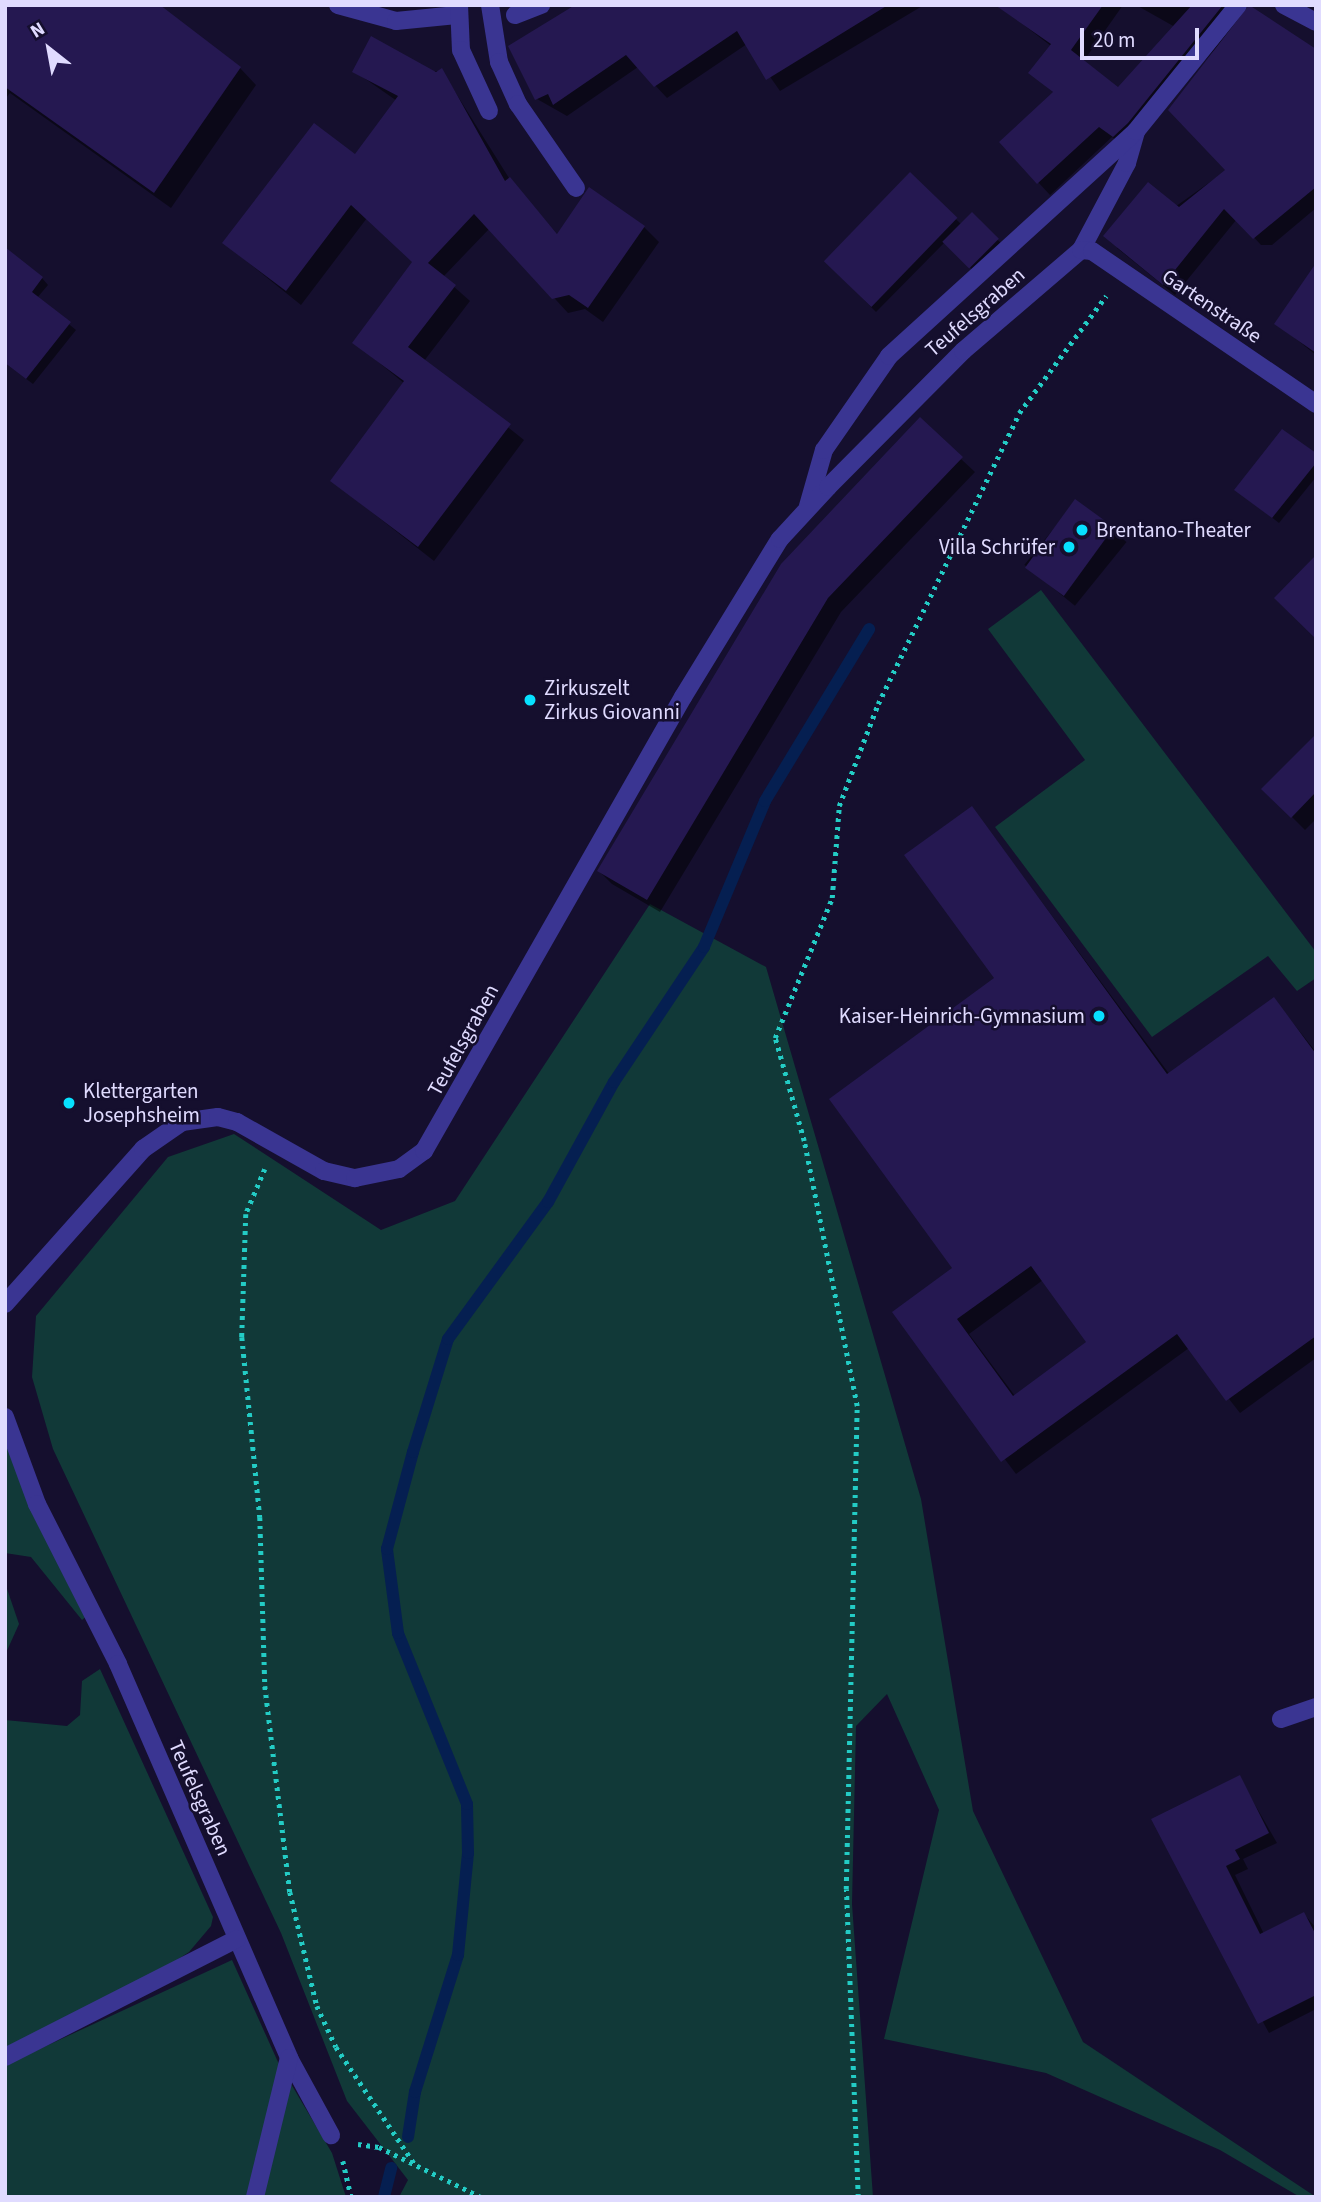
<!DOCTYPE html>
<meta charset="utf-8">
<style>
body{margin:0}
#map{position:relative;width:1321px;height:2202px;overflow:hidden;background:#150f2e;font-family:"Source Sans 3",sans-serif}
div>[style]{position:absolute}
.green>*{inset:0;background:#113938}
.shadow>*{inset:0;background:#0007;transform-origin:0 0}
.stream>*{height:12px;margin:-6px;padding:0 6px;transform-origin:6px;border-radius:6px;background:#051f51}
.building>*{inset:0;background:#251851;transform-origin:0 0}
.path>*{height:4.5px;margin-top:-2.25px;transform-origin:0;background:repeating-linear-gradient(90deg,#23ccc5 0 3.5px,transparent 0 8.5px)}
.lane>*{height:18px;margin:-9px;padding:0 9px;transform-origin:9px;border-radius:9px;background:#3a3592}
.street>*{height:18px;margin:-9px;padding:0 9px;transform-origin:9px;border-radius:9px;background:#3a3592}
.dots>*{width:19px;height:19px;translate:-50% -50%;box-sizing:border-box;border:4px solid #150f2e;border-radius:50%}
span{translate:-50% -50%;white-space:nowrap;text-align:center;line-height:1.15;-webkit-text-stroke:5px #150f2e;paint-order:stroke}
.street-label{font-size:21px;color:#e0dbff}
.poi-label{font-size:21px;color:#e0dbff}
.left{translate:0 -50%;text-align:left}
.right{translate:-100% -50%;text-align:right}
.frame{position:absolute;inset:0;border:7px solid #e0dbff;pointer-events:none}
.north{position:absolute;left:14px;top:14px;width:70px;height:70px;-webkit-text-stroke:5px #150f2e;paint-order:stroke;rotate:329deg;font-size:19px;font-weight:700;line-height:28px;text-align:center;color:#e0dbff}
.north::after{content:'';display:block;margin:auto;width:24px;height:32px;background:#e0dbff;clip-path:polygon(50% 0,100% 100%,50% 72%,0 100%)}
.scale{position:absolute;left:1080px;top:28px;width:119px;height:32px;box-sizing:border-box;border:4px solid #e0dbff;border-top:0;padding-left:9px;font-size:21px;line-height:24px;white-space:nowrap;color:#e0dbff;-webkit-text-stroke:5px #150f2e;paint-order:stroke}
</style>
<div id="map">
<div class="green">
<div style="clip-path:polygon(1041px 590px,1316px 952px,1316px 978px,1297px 991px,1268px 956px,1152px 1037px,995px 827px,1085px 760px,988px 629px)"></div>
<div style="clip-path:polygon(650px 904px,766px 967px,921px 1499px,973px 1811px,1083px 2042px,1316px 2197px,1300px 2197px,1220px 2150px,1046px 2073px,884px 2039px,939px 1810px,887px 1694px,856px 1726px,852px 1904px,873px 2197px,399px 2197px,408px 2180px,347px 2101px,281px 1933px,53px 1449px,32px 1377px,36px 1316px,168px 1157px,234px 1134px,381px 1230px,455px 1201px)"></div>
<div style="clip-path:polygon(5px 1436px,88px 1615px,82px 1620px,31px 1557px,5px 1553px)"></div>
<div style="clip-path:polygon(5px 1583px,19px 1624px,5px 1655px)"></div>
<div style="clip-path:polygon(100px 1669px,213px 1917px,211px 1926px,189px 1952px,148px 1979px,5px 2048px,5px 1720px,67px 1726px,80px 1715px,82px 1681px)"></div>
<div style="clip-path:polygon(232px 1960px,278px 2062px,332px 2153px,346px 2197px,5px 2197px,5px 2065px)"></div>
</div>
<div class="shadow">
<div style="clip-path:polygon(5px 5px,240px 68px,256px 85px,171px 208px,10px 93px,5px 99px)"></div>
<div style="clip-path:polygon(585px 5px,924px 5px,780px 91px,747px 44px,667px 98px,638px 67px,567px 116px,537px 99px)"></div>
<div style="clip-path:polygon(1011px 5px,1123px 5px,1083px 62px,1118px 89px,1175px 27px,1136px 5px,1245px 5px,1316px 52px,1316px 208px,1272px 245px,1261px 245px,1237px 219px,1175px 295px,1117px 248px,1227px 170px,1218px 46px,1126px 147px,1112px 137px,1050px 195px,1001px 142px,1054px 93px,1031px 73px,1051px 46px,1007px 12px)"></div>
<div style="clip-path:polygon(354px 71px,442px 71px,509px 178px,558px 235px,644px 227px,659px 242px,603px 322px,585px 309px,568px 313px,490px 228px,443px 277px,470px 301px,424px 361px,524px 440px,434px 561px,332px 481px,405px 384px,354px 342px,414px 263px,367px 218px,301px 305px,224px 243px,356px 157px,397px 101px)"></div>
<div style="clip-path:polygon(910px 175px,962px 225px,972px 215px,1004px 246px,976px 273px,944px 243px,876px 312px,825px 261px)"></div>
<div style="clip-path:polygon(1316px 266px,1316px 355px,1276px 323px)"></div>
<div style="clip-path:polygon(5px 273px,42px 278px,48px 285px,37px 298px,76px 330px,33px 384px,5px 363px)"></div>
<div style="clip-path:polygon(1316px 456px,1316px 477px,1279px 523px,1236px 490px)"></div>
<div style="clip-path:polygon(961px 459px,975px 472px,841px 612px,660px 912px,612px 884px,599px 871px,783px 565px)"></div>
<div style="left:1076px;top:501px;width:65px;height:82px;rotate:39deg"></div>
<div style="clip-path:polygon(1316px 750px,1316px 819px,1305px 830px,1264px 789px)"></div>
<div style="clip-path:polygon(evenodd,972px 808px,1170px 1075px,1274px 999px,1316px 1052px,1316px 1358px,1240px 1413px,1189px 1348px,1016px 1474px,894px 1312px,955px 1269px,997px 979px,972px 808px,1043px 1280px,1089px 1342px,1015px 1396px,969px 1334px,1043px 1280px)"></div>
<div style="clip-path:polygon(1239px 1777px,1277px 1843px,1243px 1859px,1248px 1869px,1235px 1875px,1264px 1934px,1304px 1914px,1316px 1928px,1316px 2009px,1269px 2033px,1153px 1820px)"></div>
</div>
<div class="stream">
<div style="left:408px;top:2137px;width:46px;rotate:-81.2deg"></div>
<div style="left:415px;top:2092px;width:144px;rotate:-72.6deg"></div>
<div style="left:458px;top:1955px;width:102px;rotate:-84.4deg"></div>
<div style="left:468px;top:1853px;width:49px;rotate:-91.2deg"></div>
<div style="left:467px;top:1804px;width:184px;rotate:-112deg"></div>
<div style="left:398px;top:1633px;width:85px;rotate:-97.5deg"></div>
<div style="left:387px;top:1549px;width:100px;rotate:-75deg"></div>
<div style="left:413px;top:1452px;width:118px;rotate:-72.8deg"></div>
<div style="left:448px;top:1339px;width:170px;rotate:-53.9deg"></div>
<div style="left:548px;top:1202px;width:137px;rotate:-61.2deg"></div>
<div style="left:614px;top:1082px;width:162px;rotate:-56.3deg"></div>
<div style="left:704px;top:947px;width:158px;rotate:-67.3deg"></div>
<div style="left:765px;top:801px;width:201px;rotate:-58.8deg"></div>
<div style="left:384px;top:2197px;width:30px;rotate:-76deg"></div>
</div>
<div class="building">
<div style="clip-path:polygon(5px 5px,160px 5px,241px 67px,154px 193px,5px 87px)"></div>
<div style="clip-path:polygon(575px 5px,888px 5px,766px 80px,737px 31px,654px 87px,626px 55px,553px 105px,548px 94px,535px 100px,508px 46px)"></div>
<div style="clip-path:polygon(995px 5px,1103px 5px,1071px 50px,1118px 87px,1192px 5px,1223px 5px,1128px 123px,1113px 137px,1099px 127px,1037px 184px,999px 142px,1053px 92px,1028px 73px,1051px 44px)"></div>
<div style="clip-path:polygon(1249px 5px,1316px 49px,1316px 187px,1253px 239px,1224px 209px,1163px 285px,1103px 236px,1148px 182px,1179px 207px,1225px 170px,1168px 110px)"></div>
<div style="clip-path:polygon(371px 36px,436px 72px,442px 68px,505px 181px,510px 177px,557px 234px,589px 187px,645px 226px,588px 308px,569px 295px,552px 299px,474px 214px,428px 263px,456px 285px,408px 347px,511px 424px,418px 547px,330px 481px,404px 381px,352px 343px,412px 262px,351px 205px,286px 291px,222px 243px,314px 123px,355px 154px,398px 96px,352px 72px)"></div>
<div style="left:910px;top:172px;width:66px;height:124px;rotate:44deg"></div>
<div style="left:972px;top:212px;width:38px;height:42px;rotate:45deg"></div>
<div style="clip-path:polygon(5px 247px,43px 277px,32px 292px,71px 322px,26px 379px,5px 363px)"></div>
<div style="clip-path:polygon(1316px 263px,1316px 353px,1274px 324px)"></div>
<div style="clip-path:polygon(920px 417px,963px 457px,828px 598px,647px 900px,597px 871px,781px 564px)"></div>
<div style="clip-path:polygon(1282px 429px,1316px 453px,1316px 463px,1272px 518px,1234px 490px)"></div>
<div style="left:1075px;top:499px;width:48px;height:85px;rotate:36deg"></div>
<div style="clip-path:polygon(1316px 555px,1316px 639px,1274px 598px)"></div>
<div style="clip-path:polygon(1316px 734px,1316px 792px,1291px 818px,1261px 789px)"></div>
<div style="clip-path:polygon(evenodd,972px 806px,1167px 1074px,1274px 997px,1316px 1054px,1316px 1336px,1226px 1401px,1177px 1334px,1001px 1462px,892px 1312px,952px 1268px,829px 1099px,994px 978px,904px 855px,972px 806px,1031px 1266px,1086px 1342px,1013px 1396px,957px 1319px,1031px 1266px)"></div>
<div style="clip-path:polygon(1240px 1775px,1269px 1833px,1235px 1850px,1240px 1859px,1226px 1866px,1260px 1934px,1304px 1912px,1316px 1935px,1316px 1995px,1258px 2024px,1151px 1819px)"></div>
</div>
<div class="path">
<div style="left:265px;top:1169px;width:49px;rotate:112.9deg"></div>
<div style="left:246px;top:1214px;width:123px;rotate:91.9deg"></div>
<div style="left:242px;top:1337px;width:181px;rotate:84.3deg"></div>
<div style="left:260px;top:1517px;width:169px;rotate:88.3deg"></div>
<div style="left:265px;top:1686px;width:208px;rotate:83.1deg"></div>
<div style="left:290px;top:1892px;width:117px;rotate:76.7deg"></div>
<div style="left:317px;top:2006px;width:45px;rotate:65.1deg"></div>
<div style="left:336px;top:2047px;width:140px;rotate:56.1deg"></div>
<div style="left:358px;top:2144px;width:21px;rotate:8deg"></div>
<div style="left:379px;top:2147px;width:114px;rotate:26.1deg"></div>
<div style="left:343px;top:2161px;width:37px;rotate:77deg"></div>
<div style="left:858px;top:2197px;width:308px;rotate:-92.2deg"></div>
<div style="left:846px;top:1889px;width:483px;rotate:-88.7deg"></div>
<div style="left:857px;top:1406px;width:270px;rotate:-101.3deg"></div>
<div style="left:804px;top:1141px;width:107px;rotate:-105.7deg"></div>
<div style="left:775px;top:1038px;width:151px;rotate:-67.8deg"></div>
<div style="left:832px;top:898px;width:92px;rotate:-85.6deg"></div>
<div style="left:839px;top:806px;width:109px;rotate:-69.1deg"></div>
<div style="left:878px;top:704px;width:323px;rotate:-64.1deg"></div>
<div style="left:1019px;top:413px;width:146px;rotate:-53.4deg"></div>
</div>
<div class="lane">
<div style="left:338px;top:5px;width:60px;rotate:15.4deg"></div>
<div style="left:396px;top:21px;width:61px;rotate:-5.6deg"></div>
<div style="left:459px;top:5px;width:45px;rotate:87.5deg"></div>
<div style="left:461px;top:50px;width:67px;rotate:65.3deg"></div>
<div style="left:490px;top:5px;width:58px;rotate:81deg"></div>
<div style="left:499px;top:62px;width:46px;rotate:65.7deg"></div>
<div style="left:518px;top:104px;width:102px;rotate:55.4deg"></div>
<div style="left:1081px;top:250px;width:98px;rotate:-62.1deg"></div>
<div style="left:1127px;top:163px;width:33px;rotate:-74deg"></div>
<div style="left:808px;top:506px;width:58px;rotate:-74.1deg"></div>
<div style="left:824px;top:450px;width:114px;rotate:-55.3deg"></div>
<div style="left:889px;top:356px;width:334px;rotate:-42.3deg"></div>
<div style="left:1136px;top:131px;width:162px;rotate:-51deg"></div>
<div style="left:5px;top:1304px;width:208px;rotate:-48.3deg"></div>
<div style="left:143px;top:1149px;width:47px;rotate:-34.7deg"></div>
<div style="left:182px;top:1122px;width:36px;rotate:-8deg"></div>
<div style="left:218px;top:1117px;width:20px;rotate:15deg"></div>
<div style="left:237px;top:1122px;width:100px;rotate:29.4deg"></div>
<div style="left:324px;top:1171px;width:32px;rotate:13deg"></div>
<div style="left:355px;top:1178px;width:45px;rotate:-11.6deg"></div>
<div style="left:399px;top:1169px;width:31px;rotate:-36deg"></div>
<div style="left:424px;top:1151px;width:523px;rotate:-60.3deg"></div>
<div style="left:683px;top:697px;width:185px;rotate:-58.5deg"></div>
<div style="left:780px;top:539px;width:71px;rotate:-47.3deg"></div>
<div style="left:5px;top:1417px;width:93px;rotate:69.8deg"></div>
<div style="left:37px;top:1504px;width:179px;rotate:63.1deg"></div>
<div style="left:118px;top:1664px;width:430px;rotate:66.5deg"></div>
<div style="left:289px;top:2058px;width:88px;rotate:61.4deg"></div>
<div style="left:5px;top:2057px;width:260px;rotate:-27deg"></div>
<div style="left:255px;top:2197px;width:143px;rotate:-76.3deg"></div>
</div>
<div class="street">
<div style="left:1284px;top:5px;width:36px;rotate:28deg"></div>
<div style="left:515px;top:15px;width:28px;rotate:-21deg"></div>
<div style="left:828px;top:487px;width:192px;rotate:-45.2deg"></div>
<div style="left:963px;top:351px;width:155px;rotate:-40.6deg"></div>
<div style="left:1081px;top:250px;width:11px;rotate:5deg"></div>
<div style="left:1092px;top:251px;width:271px;rotate:34.3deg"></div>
<div style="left:1281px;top:1719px;width:37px;rotate:-19deg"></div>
</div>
<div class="dots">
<div style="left:1082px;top:530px;background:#07e1ff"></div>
<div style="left:1069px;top:547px;background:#07e1ff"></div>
<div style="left:530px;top:700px;background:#07e1ff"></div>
<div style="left:1099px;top:1016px;background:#07e1ff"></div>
<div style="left:69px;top:1103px;background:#07e1ff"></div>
</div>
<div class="street-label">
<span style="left:1212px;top:306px;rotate:34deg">Gartenstraße</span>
<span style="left:975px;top:312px;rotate:-41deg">Teufelsgraben</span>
<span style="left:463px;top:1040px;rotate:-61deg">Teufelsgraben</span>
<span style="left:200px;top:1798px;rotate:66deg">Teufelsgraben</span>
</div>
<div class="poi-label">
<span class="left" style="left:1096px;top:530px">Brentano-Theater</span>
<span class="right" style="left:1055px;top:547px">Villa Schrüfer</span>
<span class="left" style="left:544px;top:700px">Zirkuszelt<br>Zirkus Giovanni</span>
<span class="right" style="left:1085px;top:1016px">Kaiser-Heinrich-Gymnasium</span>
<span class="left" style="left:83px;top:1103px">Klettergarten<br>Josephsheim</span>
</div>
<div class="frame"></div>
<div class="north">N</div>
<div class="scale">20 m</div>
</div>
